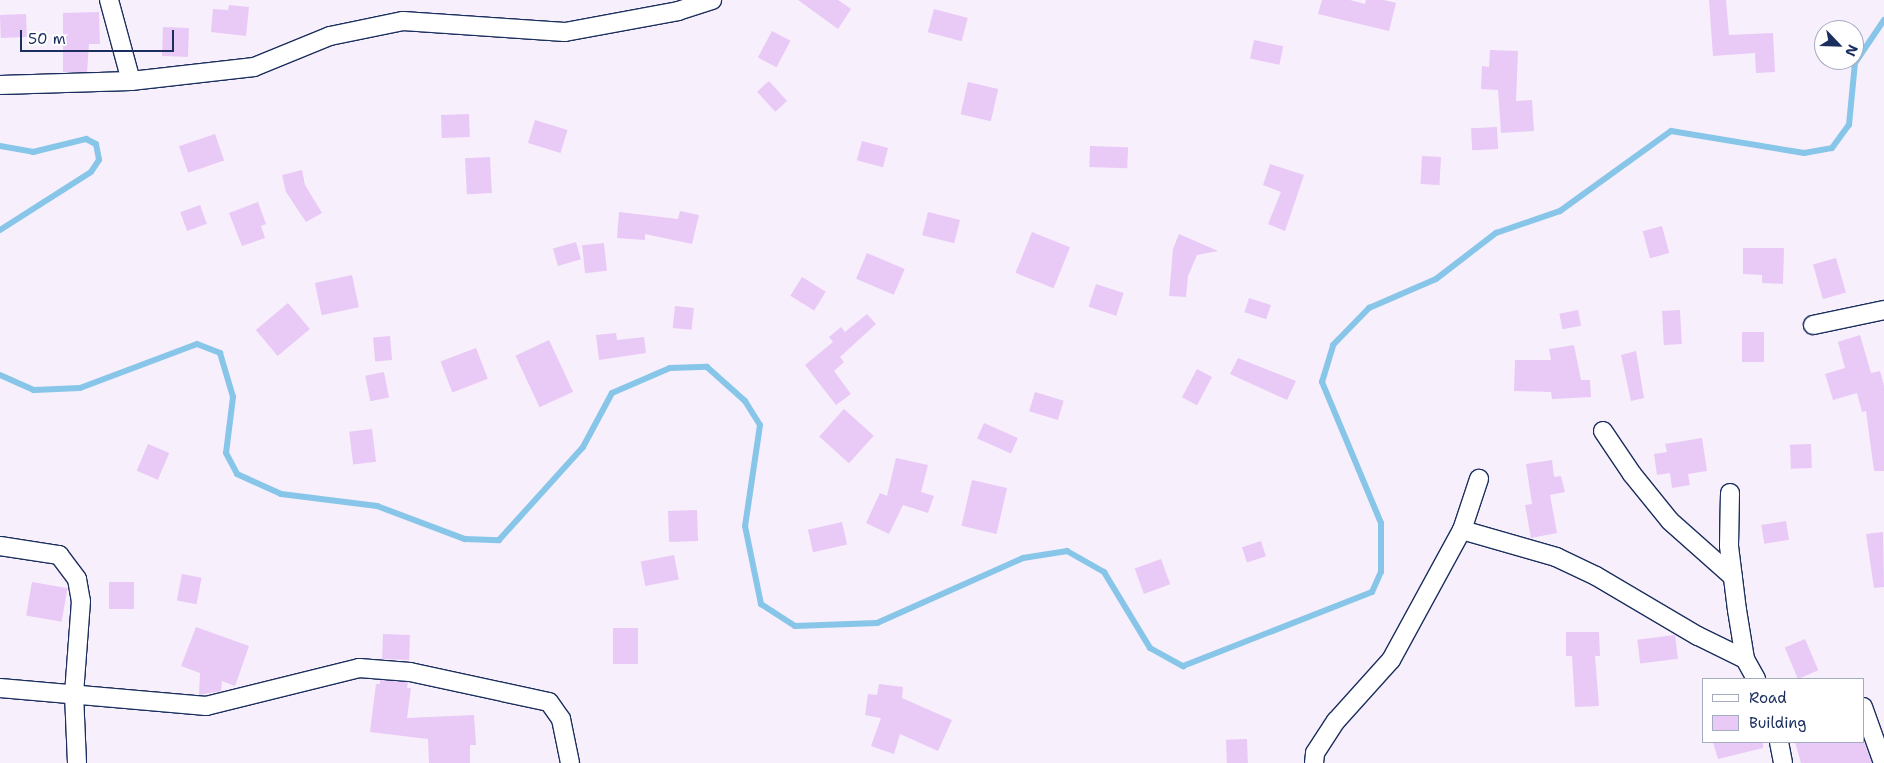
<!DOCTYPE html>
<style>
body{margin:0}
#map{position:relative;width:1884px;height:763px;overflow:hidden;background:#f8effc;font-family:"Shantell Sans",sans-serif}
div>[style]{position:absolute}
.stream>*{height:6px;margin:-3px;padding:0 3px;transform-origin:3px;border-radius:3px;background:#87c6e8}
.building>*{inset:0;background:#e9c9f6;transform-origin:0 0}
.roads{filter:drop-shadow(1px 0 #1b2f5e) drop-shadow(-1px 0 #1b2f5e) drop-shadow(0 1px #1b2f5e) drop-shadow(0 -1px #1b2f5e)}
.street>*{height:18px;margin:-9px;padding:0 9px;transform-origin:9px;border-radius:9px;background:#fff}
span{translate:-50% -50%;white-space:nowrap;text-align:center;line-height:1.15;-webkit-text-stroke:4px #fff;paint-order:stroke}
.legend{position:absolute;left:1702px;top:678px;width:162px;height:65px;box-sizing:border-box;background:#fff;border:1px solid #a4acbf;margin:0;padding:6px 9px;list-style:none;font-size:15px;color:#1b2f5e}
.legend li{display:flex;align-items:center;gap:10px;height:25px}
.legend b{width:25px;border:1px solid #a4acbf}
.north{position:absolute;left:1814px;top:20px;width:50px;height:50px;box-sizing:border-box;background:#fff;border:1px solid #a4acbf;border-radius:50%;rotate:114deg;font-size:14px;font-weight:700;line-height:20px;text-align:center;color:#1b2f5e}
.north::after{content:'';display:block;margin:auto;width:18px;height:22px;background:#1b2f5e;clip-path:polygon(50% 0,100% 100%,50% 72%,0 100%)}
.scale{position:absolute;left:20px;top:30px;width:154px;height:22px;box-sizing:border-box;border:2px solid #1b2f5e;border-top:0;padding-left:6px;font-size:15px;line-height:18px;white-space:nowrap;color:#1b2f5e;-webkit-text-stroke:4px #fff;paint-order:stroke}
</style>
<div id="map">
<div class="stream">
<div style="left:0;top:146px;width:34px;rotate:10deg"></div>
<div style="left:33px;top:152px;width:55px;rotate:-13.8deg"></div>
<div style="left:86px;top:139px;width:11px;rotate:27deg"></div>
<div style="left:96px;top:144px;width:16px;rotate:79deg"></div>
<div style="left:99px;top:160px;width:14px;rotate:124deg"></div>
<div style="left:91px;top:172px;width:108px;rotate:147.5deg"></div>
<div style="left:0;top:375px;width:37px;rotate:24deg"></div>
<div style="left:34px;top:390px;width:46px;rotate:-2.5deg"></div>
<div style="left:80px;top:388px;width:125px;rotate:-20.6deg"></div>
<div style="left:197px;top:344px;width:25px;rotate:21deg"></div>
<div style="left:220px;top:353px;width:46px;rotate:73.5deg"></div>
<div style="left:233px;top:397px;width:56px;rotate:97.1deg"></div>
<div style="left:226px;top:453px;width:24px;rotate:62deg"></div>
<div style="left:237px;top:474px;width:48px;rotate:24.4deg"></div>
<div style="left:281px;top:494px;width:97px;rotate:7.1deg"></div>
<div style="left:377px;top:506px;width:94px;rotate:20.6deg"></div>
<div style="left:465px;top:539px;width:34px;rotate:2deg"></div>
<div style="left:499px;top:540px;width:125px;rotate:-47.9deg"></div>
<div style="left:583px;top:447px;width:61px;rotate:-61.8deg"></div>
<div style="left:612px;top:393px;width:63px;rotate:-23.3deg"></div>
<div style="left:670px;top:368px;width:37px;rotate:-2deg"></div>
<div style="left:707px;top:367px;width:51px;rotate:41.8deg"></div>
<div style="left:745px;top:401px;width:28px;rotate:58deg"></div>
<div style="left:760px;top:425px;width:102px;rotate:98.4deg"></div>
<div style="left:745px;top:526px;width:80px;rotate:78.4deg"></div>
<div style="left:761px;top:604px;width:40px;rotate:32.9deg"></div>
<div style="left:795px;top:626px;width:82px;rotate:-2.1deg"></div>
<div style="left:877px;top:623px;width:160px;rotate:-24deg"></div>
<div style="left:1023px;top:558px;width:45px;rotate:-9deg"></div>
<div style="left:1067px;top:551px;width:43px;rotate:29.6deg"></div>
<div style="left:1104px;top:572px;width:89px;rotate:58.8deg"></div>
<div style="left:1150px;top:648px;width:38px;rotate:29deg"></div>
<div style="left:1183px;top:666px;width:203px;rotate:-21.4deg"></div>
<div style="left:1372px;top:592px;width:22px;rotate:-66deg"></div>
<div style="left:1381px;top:572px;width:49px;rotate:-90deg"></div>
<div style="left:1381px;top:523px;width:153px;rotate:-112.7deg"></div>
<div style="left:1322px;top:382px;width:39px;rotate:-73deg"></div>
<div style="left:1333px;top:345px;width:52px;rotate:-45.8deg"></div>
<div style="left:1369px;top:308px;width:73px;rotate:-23.4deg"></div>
<div style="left:1436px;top:279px;width:76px;rotate:-37.5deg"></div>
<div style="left:1496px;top:233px;width:68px;rotate:-19deg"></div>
<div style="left:1560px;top:211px;width:137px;rotate:-35.8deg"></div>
<div style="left:1671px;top:131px;width:135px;rotate:9.4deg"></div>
<div style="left:1804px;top:153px;width:28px;rotate:-10deg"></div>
<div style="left:1832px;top:148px;width:29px;rotate:-54deg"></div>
<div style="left:1849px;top:125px;width:62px;rotate:-84.5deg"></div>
<div style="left:1855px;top:63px;width:52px;rotate:-56deg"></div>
</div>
<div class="building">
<div style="clip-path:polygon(798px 0,838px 0,851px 9px,838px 29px)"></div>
<div style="clip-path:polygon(1322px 0,1350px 0,1365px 4px,1366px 0,1384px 0,1396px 3px,1389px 31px,1318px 14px)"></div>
<div style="clip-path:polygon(1709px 0,1726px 0,1729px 35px,1773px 33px,1775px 72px,1756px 73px,1755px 53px,1713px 56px)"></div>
<div style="clip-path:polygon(229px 5px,249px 7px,246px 36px,211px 32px,213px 9px,228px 10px)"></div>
<div style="left:934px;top:9px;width:35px;height:24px;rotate:15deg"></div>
<div style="clip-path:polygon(99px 12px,100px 44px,89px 44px,87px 72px,63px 72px,63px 13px)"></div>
<div style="left:26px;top:14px;width:23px;height:26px;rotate:88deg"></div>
<div style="left:163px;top:27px;width:26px;height:29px;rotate:2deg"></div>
<div style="left:772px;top:31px;width:21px;height:30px;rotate:28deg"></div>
<div style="left:1254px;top:40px;width:30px;height:19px;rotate:12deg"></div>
<div style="clip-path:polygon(1490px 50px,1518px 51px,1516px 101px,1532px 100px,1534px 131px,1501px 133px,1498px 90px,1481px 89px,1482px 66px,1489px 67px)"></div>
<div style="left:769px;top:81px;width:27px;height:16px;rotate:48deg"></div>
<div style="left:968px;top:82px;width:31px;height:33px;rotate:13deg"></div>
<div style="left:469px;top:114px;width:23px;height:28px;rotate:88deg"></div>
<div style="left:535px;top:120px;width:34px;height:24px;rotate:17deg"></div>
<div style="left:1497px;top:127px;width:22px;height:26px;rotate:87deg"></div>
<div style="left:215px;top:134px;width:28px;height:38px;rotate:71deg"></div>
<div style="left:862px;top:141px;width:27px;height:20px;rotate:15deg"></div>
<div style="left:1090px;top:146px;width:38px;height:21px;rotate:2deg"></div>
<div style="left:1422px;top:156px;width:19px;height:28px;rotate:3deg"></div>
<div style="left:490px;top:157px;width:36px;height:25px;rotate:87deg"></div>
<div style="clip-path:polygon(1270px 164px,1304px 175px,1285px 231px,1268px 224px,1281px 192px,1263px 185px)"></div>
<div style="clip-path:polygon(302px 170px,305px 185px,322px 213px,306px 222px,286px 192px,282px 175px)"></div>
<div style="clip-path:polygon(258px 202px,266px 224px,261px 226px,265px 238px,242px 246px,229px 213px)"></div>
<div style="left:200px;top:205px;width:20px;height:21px;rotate:70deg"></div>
<div style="clip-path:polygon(680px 211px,699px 215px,692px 244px,645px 234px,645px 240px,617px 238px,619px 212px,678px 219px)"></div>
<div style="left:928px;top:212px;width:33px;height:24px;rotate:14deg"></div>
<div style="left:1662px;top:226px;width:28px;height:20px;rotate:75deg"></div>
<div style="left:1032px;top:232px;width:41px;height:44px;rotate:22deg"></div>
<div style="clip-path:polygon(1179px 234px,1218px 251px,1197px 255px,1188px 276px,1186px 297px,1169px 296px,1173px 249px)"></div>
<div style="left:576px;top:242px;width:18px;height:24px;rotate:74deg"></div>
<div style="left:604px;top:243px;width:28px;height:22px;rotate:84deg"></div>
<div style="clip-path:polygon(1743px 248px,1784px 248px,1783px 284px,1762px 283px,1762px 275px,1743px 274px)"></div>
<div style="left:867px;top:253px;width:41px;height:28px;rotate:23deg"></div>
<div style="left:1836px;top:258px;width:36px;height:24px;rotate:74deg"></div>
<div style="left:352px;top:275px;width:33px;height:38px;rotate:78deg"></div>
<div style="left:802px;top:277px;width:28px;height:22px;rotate:32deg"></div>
<div style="left:1096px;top:284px;width:29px;height:24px;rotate:18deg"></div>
<div style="left:1249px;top:298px;width:23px;height:15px;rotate:18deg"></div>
<div style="left:288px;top:303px;width:34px;height:42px;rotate:50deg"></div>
<div style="left:675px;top:306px;width:19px;height:22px;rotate:6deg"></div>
<div style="left:1578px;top:310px;width:16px;height:19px;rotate:79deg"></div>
<div style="left:1680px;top:310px;width:34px;height:18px;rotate:87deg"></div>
<div style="clip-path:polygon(867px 314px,876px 324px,840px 357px,844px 362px,834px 371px,851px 394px,836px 405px,805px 365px,833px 342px,829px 337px,841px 327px,845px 332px)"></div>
<div style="left:1742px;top:332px;width:22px;height:30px"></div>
<div style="clip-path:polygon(616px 333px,617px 340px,644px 337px,646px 353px,599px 360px,596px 335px)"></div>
<div style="clip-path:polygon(1860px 335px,1871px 373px,1880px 371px,1884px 386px,1884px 471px,1874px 471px,1866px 411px,1862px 412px,1857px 393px,1833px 400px,1825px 374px,1845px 368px,1838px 342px)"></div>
<div style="left:390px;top:336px;width:24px;height:17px;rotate:85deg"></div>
<div style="left:549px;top:340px;width:57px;height:37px;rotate:65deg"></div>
<div style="clip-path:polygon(1574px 345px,1581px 380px,1590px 380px,1591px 397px,1552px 399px,1551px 392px,1514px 391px,1515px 360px,1551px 360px,1549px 349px)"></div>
<div style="left:476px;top:348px;width:33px;height:38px;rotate:69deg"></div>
<div style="clip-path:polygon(1636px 351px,1644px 398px,1631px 401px,1621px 355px)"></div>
<div style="clip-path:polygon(1238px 358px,1296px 381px,1287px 400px,1230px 374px)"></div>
<div style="left:1197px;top:369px;width:17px;height:32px;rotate:28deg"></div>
<div style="left:384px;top:372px;width:26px;height:19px;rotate:79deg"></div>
<div style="left:1035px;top:392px;width:30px;height:20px;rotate:17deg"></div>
<div style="left:844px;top:409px;width:40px;height:37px;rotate:42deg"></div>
<div style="left:984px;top:423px;width:37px;height:17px;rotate:24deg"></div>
<div style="left:372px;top:429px;width:33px;height:23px;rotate:83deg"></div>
<div style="clip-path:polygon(1702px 438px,1707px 471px,1688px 474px,1690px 485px,1672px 488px,1670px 473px,1657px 475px,1654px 454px,1667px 452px,1665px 444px)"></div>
<div style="left:148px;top:444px;width:23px;height:29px;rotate:23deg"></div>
<div style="left:1811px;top:444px;width:24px;height:21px;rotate:88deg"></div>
<div style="clip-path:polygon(896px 458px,928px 465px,921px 492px,934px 496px,928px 513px,903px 505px,889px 534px,866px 523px,880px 493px,887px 496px)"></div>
<div style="clip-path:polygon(1552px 460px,1554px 477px,1561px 476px,1565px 492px,1550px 495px,1557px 533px,1531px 538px,1525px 505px,1532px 504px,1526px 464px)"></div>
<div style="left:972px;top:480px;width:36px;height:47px;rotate:13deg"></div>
<div style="left:697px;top:510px;width:31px;height:29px;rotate:88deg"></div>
<div style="left:1786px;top:521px;width:19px;height:25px;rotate:81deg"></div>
<div style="left:842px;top:522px;width:23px;height:35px;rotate:77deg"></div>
<div style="clip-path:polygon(1883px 532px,1884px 587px,1874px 588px,1866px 534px)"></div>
<div style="left:1261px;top:541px;width:16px;height:20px;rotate:72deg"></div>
<div style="left:674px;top:555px;width:25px;height:34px;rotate:79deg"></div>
<div style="left:1161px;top:559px;width:27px;height:28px;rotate:70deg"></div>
<div style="left:182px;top:574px;width:20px;height:27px;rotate:11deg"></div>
<div style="left:32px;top:582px;width:36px;height:34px;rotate:10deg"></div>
<div style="left:109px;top:582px;width:25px;height:27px"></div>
<div style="clip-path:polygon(196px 627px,249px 646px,235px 686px,222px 681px,221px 691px,199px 695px,200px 673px,181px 666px)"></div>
<div style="left:613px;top:628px;width:25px;height:36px"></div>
<div style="clip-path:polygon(1566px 632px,1599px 632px,1600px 656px,1595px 656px,1599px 706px,1575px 707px,1572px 656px,1566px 656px)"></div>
<div style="left:383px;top:634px;width:27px;height:25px;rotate:2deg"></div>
<div style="left:1675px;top:635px;width:24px;height:38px;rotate:83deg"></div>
<div style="left:1805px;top:639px;width:34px;height:22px;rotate:67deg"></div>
<div style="clip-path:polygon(380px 680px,408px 682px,407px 688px,411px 688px,407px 718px,474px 715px,476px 745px,470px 745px,470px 763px,429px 763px,428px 739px,370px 732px,376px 684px,380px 684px)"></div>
<div style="clip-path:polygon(879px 684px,903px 687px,902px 698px,952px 720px,938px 751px,900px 734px,894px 754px,871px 746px,881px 718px,865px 715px,868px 694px,877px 695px)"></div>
<div style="left:1247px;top:739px;width:24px;height:21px;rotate:88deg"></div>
<div style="clip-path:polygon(1713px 742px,1763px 742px,1763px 748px,1718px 759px)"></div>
<div style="clip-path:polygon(1795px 742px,1864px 742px,1872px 763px,1801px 763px)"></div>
</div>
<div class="roads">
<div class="street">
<div style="left:109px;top:0;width:84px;rotate:74.8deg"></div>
<div style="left:0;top:85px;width:131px;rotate:-1.7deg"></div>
<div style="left:131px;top:81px;width:124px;rotate:-6.5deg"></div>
<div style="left:254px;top:67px;width:82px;rotate:-22.2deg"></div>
<div style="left:330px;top:36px;width:75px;rotate:-11.6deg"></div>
<div style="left:403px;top:21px;width:162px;rotate:3.9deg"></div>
<div style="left:565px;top:32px;width:115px;rotate:-10.5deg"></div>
<div style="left:678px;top:11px;width:36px;rotate:-18deg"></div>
<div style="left:1813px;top:325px;width:73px;rotate:-11.9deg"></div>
<div style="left:1603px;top:431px;width:52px;rotate:56deg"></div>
<div style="left:1632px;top:474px;width:60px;rotate:51deg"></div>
<div style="left:1670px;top:521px;width:84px;rotate:41.6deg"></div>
<div style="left:1730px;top:493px;width:53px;rotate:91.1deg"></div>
<div style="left:1729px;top:546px;width:64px;rotate:82.9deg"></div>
<div style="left:1737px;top:610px;width:50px;rotate:80.7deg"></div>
<div style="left:1745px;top:659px;width:23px;rotate:61deg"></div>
<div style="left:1462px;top:530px;width:98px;rotate:16deg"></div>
<div style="left:1556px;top:557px;width:44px;rotate:25.4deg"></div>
<div style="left:1596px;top:576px;width:118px;rotate:30.5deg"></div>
<div style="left:1698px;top:636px;width:52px;rotate:26.1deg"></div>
<div style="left:0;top:546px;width:60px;rotate:8.7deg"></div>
<div style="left:59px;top:555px;width:30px;rotate:53deg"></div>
<div style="left:77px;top:579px;width:22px;rotate:80deg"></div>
<div style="left:81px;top:601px;width:93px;rotate:94.3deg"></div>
<div style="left:74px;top:694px;width:69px;rotate:87.5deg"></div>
<div style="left:0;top:688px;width:207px;rotate:5deg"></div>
<div style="left:206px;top:706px;width:158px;rotate:-13.9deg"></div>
<div style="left:359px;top:668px;width:51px;rotate:4.5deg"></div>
<div style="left:410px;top:672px;width:142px;rotate:12.2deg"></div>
<div style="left:549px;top:702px;width:21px;rotate:55deg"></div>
<div style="left:561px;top:719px;width:45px;rotate:78.4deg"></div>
<div style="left:1863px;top:707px;width:59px;rotate:70.3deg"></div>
<div style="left:1779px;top:742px;width:21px;rotate:79deg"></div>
<div style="left:1314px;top:763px;width:10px;rotate:-84deg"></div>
<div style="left:1315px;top:753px;width:38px;rotate:-57deg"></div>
<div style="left:1336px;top:721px;width:82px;rotate:-48deg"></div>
<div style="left:1391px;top:660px;width:148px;rotate:-61.4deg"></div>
<div style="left:1462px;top:530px;width:54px;rotate:-71.6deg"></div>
</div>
</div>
<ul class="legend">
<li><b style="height:6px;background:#fff"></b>Road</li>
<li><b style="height:14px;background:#e9c9f6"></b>Building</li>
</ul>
<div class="north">N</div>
<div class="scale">50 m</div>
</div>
